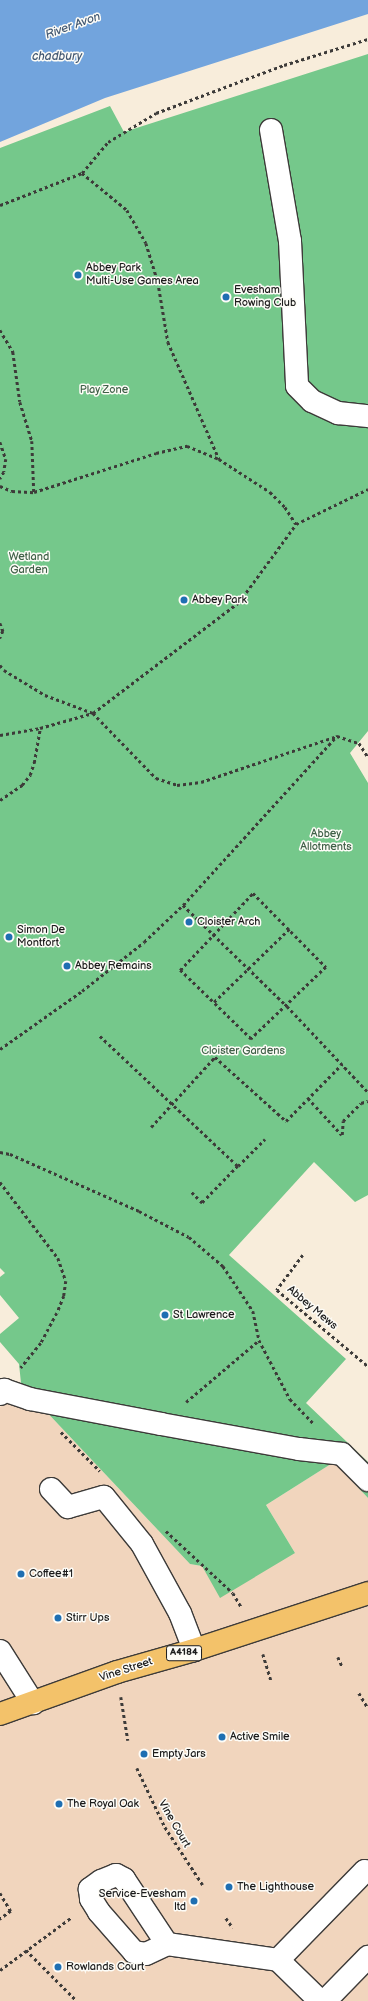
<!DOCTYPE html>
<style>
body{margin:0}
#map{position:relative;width:368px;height:2001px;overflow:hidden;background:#f8eddb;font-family:"Balsamiq Sans",sans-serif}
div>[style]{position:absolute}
.built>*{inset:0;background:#f1d5bd}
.green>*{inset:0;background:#75c88b}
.water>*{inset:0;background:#72a4dd}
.path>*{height:2.5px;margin-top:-1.25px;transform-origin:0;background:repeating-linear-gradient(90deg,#3d3b39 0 3px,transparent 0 6px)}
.roads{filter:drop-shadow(1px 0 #3d3b39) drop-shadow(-1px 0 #3d3b39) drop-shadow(0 1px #3d3b39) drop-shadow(0 -1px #3d3b39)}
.minor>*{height:22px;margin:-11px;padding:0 11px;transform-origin:11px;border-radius:11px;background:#fff}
.major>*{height:22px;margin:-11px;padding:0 11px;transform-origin:11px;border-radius:11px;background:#f3c26a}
.dots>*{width:11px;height:11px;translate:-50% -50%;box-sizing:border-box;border:2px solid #fdfcf7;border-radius:50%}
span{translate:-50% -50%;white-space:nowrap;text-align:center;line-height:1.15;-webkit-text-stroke:3px #fdfcf7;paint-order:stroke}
.shield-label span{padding:1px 3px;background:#fdfcf7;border:1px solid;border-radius:3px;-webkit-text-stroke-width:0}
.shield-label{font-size:10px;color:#1c1c1c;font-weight:700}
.poi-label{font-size:11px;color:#1c1c1c}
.left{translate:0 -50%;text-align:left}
.right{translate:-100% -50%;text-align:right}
.park-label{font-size:11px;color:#406148}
.street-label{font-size:11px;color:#1c1c1c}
.water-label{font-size:12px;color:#435973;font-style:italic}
</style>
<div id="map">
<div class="built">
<div style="clip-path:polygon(12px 1397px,41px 1406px,190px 1564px,202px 1566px,295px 1553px,266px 1505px,334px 1462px,368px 1498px,368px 2001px,0 2001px,0 1407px)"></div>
</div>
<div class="green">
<div style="clip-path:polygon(368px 54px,368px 731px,350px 753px,368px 783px,368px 1195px,355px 1202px,314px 1162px,229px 1255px,346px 1359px,306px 1403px,368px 1462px,368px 1498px,334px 1462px,266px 1505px,295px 1553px,220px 1598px,202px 1566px,190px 1564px,41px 1406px,21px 1383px,19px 1364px,0 1342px,0 1334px,19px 1318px,0 1295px,0 1277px,5px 1273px,0 1268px,0 148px,110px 106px,124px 132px)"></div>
</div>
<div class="water">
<div style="clip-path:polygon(0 0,368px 0,368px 14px,105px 98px,0 142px)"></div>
</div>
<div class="path">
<div style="left:82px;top:173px;width:58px;rotate:39.4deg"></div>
<div style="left:127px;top:210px;width:38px;rotate:60deg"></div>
<div style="left:146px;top:243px;width:41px;rotate:72.9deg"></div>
<div style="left:158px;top:282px;width:61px;rotate:80.5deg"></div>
<div style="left:168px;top:342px;width:128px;rotate:66.4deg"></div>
<div style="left:219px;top:459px;width:61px;rotate:32.9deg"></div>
<div style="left:270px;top:492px;width:21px;rotate:45deg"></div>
<div style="left:285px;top:507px;width:20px;rotate:57deg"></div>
<div style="left:0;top:205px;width:88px;rotate:-21.3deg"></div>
<div style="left:82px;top:173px;width:40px;rotate:-50deg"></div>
<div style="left:108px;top:142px;width:56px;rotate:-31.1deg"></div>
<div style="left:156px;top:113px;width:137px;rotate:-20.6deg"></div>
<div style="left:284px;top:65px;width:88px;rotate:-17.2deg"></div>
<div style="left:0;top:330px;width:26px;rotate:59deg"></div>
<div style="left:13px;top:352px;width:50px;rotate:82deg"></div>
<div style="left:20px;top:402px;width:41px;rotate:72.9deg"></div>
<div style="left:32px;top:441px;width:51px;rotate:87.8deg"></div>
<div style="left:0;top:442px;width:18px;rotate:71deg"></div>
<div style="left:6px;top:459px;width:13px;rotate:99deg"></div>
<div style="left:4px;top:472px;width:8px;rotate:120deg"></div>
<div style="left:0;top:486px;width:13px;rotate:23deg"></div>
<div style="left:12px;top:491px;width:22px;rotate:3deg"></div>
<div style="left:34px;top:492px;width:128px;rotate:-17.7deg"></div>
<div style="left:156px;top:453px;width:32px;rotate:-13deg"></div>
<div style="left:187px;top:446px;width:35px;rotate:22deg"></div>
<div style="left:0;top:623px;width:9px;rotate:69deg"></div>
<div style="left:3px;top:631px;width:8px;rotate:113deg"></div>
<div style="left:0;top:665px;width:6px;rotate:51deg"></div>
<div style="left:4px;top:670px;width:48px;rotate:31.4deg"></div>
<div style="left:45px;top:695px;width:51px;rotate:20.6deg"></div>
<div style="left:93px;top:713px;width:183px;rotate:-37.2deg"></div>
<div style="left:239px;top:602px;width:97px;rotate:-53.8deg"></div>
<div style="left:296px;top:524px;width:80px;rotate:-25.9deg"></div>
<div style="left:0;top:735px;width:41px;rotate:-9.9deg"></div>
<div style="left:40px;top:728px;width:55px;rotate:-15.8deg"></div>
<div style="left:93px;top:713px;width:91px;rotate:45.9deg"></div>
<div style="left:156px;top:778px;width:22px;rotate:18deg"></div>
<div style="left:177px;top:785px;width:24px;rotate:-7deg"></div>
<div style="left:201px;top:782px;width:144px;rotate:-18.7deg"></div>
<div style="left:337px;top:736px;width:23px;rotate:18deg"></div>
<div style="left:359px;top:743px;width:17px;rotate:57deg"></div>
<div style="left:0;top:800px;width:27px;rotate:-34deg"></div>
<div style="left:22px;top:785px;width:13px;rotate:-51deg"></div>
<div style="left:30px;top:775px;width:13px;rotate:-72deg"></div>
<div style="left:34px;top:763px;width:36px;rotate:-80deg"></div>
<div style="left:253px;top:893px;width:104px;rotate:45.4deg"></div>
<div style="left:326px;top:967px;width:104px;rotate:136.2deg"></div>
<div style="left:251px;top:1039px;width:99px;rotate:-135.8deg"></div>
<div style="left:180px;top:970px;width:106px;rotate:-46.5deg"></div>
<div style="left:183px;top:905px;width:145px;rotate:44.2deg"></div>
<div style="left:287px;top:1006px;width:118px;rotate:46.7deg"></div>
<div style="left:214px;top:1002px;width:105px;rotate:-44.2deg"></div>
<div style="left:100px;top:1036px;width:190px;rotate:43.3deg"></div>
<div style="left:238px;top:1166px;width:52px;rotate:134.2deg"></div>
<div style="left:202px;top:1203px;width:16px;rotate:-135deg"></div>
<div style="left:0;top:1049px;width:100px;rotate:-35.3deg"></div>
<div style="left:82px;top:991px;width:79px;rotate:-38.3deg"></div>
<div style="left:144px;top:942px;width:54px;rotate:-43.5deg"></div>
<div style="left:183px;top:905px;width:229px;rotate:-47.7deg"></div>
<div style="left:308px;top:1098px;width:50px;rotate:47.4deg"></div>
<div style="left:342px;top:1135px;width:14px;rotate:-86deg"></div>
<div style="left:343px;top:1121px;width:25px;rotate:-45deg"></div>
<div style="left:361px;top:1103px;width:7px;rotate:-16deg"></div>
<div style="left:151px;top:1127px;width:95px;rotate:-47.6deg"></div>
<div style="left:215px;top:1057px;width:96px;rotate:42deg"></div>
<div style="left:286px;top:1121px;width:80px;rotate:-45.5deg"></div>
<div style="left:0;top:1152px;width:10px;rotate:11deg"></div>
<div style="left:10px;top:1154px;width:141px;rotate:23.8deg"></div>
<div style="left:139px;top:1211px;width:56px;rotate:27.5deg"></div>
<div style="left:189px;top:1237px;width:45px;rotate:40.5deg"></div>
<div style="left:223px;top:1266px;width:54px;rotate:56.3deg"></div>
<div style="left:253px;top:1311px;width:30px;rotate:78deg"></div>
<div style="left:259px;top:1340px;width:67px;rotate:62.3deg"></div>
<div style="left:290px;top:1399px;width:35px;rotate:46deg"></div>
<div style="left:238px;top:1166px;width:38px;rotate:-45deg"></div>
<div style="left:0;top:1182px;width:96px;rotate:52.7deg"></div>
<div style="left:58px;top:1258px;width:24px;rotate:71deg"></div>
<div style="left:66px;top:1281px;width:15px;rotate:98deg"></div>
<div style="left:64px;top:1296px;width:18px;rotate:112deg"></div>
<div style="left:57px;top:1313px;width:34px;rotate:118deg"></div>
<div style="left:41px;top:1343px;width:32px;rotate:129deg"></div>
<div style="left:303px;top:1255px;width:44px;rotate:126.6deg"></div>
<div style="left:277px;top:1290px;width:119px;rotate:39.9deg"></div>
<div style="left:186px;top:1402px;width:96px;rotate:-40.3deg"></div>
<div style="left:61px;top:1432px;width:55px;rotate:45deg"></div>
<div style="left:166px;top:1531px;width:91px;rotate:42.8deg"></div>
<div style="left:233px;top:1593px;width:17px;rotate:59deg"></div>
<div style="left:263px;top:1654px;width:27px;rotate:73deg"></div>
<div style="left:338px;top:1657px;width:10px;rotate:66deg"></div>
<div style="left:359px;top:1693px;width:17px;rotate:59deg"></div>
<div style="left:121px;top:1697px;width:44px;rotate:80.8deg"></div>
<div style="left:137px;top:1768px;width:65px;rotate:64.6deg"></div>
<div style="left:165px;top:1827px;width:69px;rotate:56.8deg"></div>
<div style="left:0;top:1893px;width:21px;rotate:59deg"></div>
<div style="left:11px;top:1911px;width:14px;rotate:144deg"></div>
<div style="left:226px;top:1918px;width:12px;rotate:55deg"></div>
<div style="left:26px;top:1950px;width:72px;rotate:45deg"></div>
<div style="left:0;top:1970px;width:89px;rotate:-36.4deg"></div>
</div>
<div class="roads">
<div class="minor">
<div style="left:271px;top:130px;width:113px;rotate:80.3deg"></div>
<div style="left:290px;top:241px;width:145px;rotate:87.2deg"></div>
<div style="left:297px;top:386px;width:21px;rotate:45deg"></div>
<div style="left:312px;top:401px;width:29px;rotate:25deg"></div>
<div style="left:338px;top:413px;width:30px;rotate:6deg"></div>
<div style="left:0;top:1394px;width:6px;rotate:-45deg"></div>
<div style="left:4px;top:1390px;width:28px;rotate:19deg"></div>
<div style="left:30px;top:1399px;width:133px;rotate:10.8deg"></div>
<div style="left:161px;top:1424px;width:140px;rotate:10.3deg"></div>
<div style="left:299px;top:1449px;width:43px;rotate:6.6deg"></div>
<div style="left:342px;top:1454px;width:37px;rotate:45deg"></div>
<div style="left:51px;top:1489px;width:25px;rotate:47deg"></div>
<div style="left:68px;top:1507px;width:37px;rotate:-16deg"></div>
<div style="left:104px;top:1497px;width:60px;rotate:51deg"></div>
<div style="left:142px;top:1544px;width:79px;rotate:61.2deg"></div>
<div style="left:180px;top:1613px;width:40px;rotate:69deg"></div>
<div style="left:0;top:1651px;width:62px;rotate:57.6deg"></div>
<div style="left:167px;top:1944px;width:78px;rotate:-123.5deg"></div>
<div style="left:124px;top:1879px;width:9px;rotate:-153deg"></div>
<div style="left:116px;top:1875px;width:16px;rotate:158deg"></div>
<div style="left:101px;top:1881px;width:14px;rotate:144deg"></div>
<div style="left:90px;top:1889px;width:10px;rotate:84deg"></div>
<div style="left:91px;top:1899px;width:15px;rotate:58deg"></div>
<div style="left:99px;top:1912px;width:53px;rotate:48.8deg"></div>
<div style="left:134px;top:1952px;width:12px;rotate:9deg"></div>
<div style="left:146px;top:1954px;width:23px;rotate:-25deg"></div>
<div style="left:167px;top:1944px;width:112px;rotate:8.2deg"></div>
<div style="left:278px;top:1960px;width:59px;rotate:44.3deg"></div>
<div style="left:278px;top:1960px;width:124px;rotate:-45.7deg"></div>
<div style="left:365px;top:1871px;width:3px;rotate:18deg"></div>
<div style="left:325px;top:2001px;width:62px;rotate:-45.7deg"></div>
</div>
<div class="major">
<div style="left:0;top:1714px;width:124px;rotate:-19.7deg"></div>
<div style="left:117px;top:1672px;width:80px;rotate:-15.9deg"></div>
<div style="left:194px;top:1650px;width:183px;rotate:-18.1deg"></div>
</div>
</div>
<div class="dots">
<div style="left:78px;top:275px;background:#1f6fb2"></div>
<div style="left:226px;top:297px;background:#1f6fb2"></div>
<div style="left:184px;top:600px;background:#1f6fb2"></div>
<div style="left:189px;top:922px;background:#1f6fb2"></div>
<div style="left:9px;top:937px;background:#1f6fb2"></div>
<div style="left:67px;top:966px;background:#1f6fb2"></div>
<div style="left:165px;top:1315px;background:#1f6fb2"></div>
<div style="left:21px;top:1574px;background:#1f6fb2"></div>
<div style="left:58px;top:1618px;background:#1f6fb2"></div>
<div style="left:222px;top:1737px;background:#1f6fb2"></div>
<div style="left:144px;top:1754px;background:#1f6fb2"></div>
<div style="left:59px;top:1804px;background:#1f6fb2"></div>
<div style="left:229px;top:1887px;background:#1f6fb2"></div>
<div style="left:194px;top:1901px;background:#1f6fb2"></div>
<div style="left:58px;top:1967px;background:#1f6fb2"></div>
</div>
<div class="shield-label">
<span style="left:184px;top:1653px">A4184</span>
</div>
<div class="poi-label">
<span class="left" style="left:86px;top:275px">Abbey Park<br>Multi-Use Games Area</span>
<span class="left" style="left:234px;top:297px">Evesham<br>Rowing Club</span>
<span class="left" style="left:192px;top:600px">Abbey Park</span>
<span class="left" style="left:197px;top:922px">Cloister Arch</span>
<span class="left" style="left:17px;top:937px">Simon De<br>Montfort</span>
<span class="left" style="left:75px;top:966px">Abbey Remains</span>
<span class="left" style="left:173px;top:1315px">St Lawrence</span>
<span class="left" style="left:29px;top:1574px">Coffee#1</span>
<span class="left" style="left:66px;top:1618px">Stirr Ups</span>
<span class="left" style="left:230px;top:1737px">Active Smile</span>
<span class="left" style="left:152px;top:1754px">Empty Jars</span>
<span class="left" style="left:67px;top:1804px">The Royal Oak</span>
<span class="left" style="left:237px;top:1887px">The Lighthouse</span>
<span class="right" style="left:186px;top:1901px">Service-Evesham<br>ltd</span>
<span class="left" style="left:66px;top:1967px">Rowlands Court</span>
</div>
<div class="park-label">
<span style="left:104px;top:390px">Play Zone</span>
<span style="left:29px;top:564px">Wetland<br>Garden</span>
<span style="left:326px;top:841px">Abbey<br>Allotments</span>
<span style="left:243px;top:1051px">Cloister Gardens</span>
</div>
<div class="street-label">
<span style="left:312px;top:1308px;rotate:40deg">Abbey Mews</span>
<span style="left:126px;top:1670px;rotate:-18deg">Vine Street</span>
<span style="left:174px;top:1824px;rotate:60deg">Vine Court</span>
</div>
<div class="water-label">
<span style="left:73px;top:26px;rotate:-20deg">River Avon</span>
<span style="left:57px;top:57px">chadbury</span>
</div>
</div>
